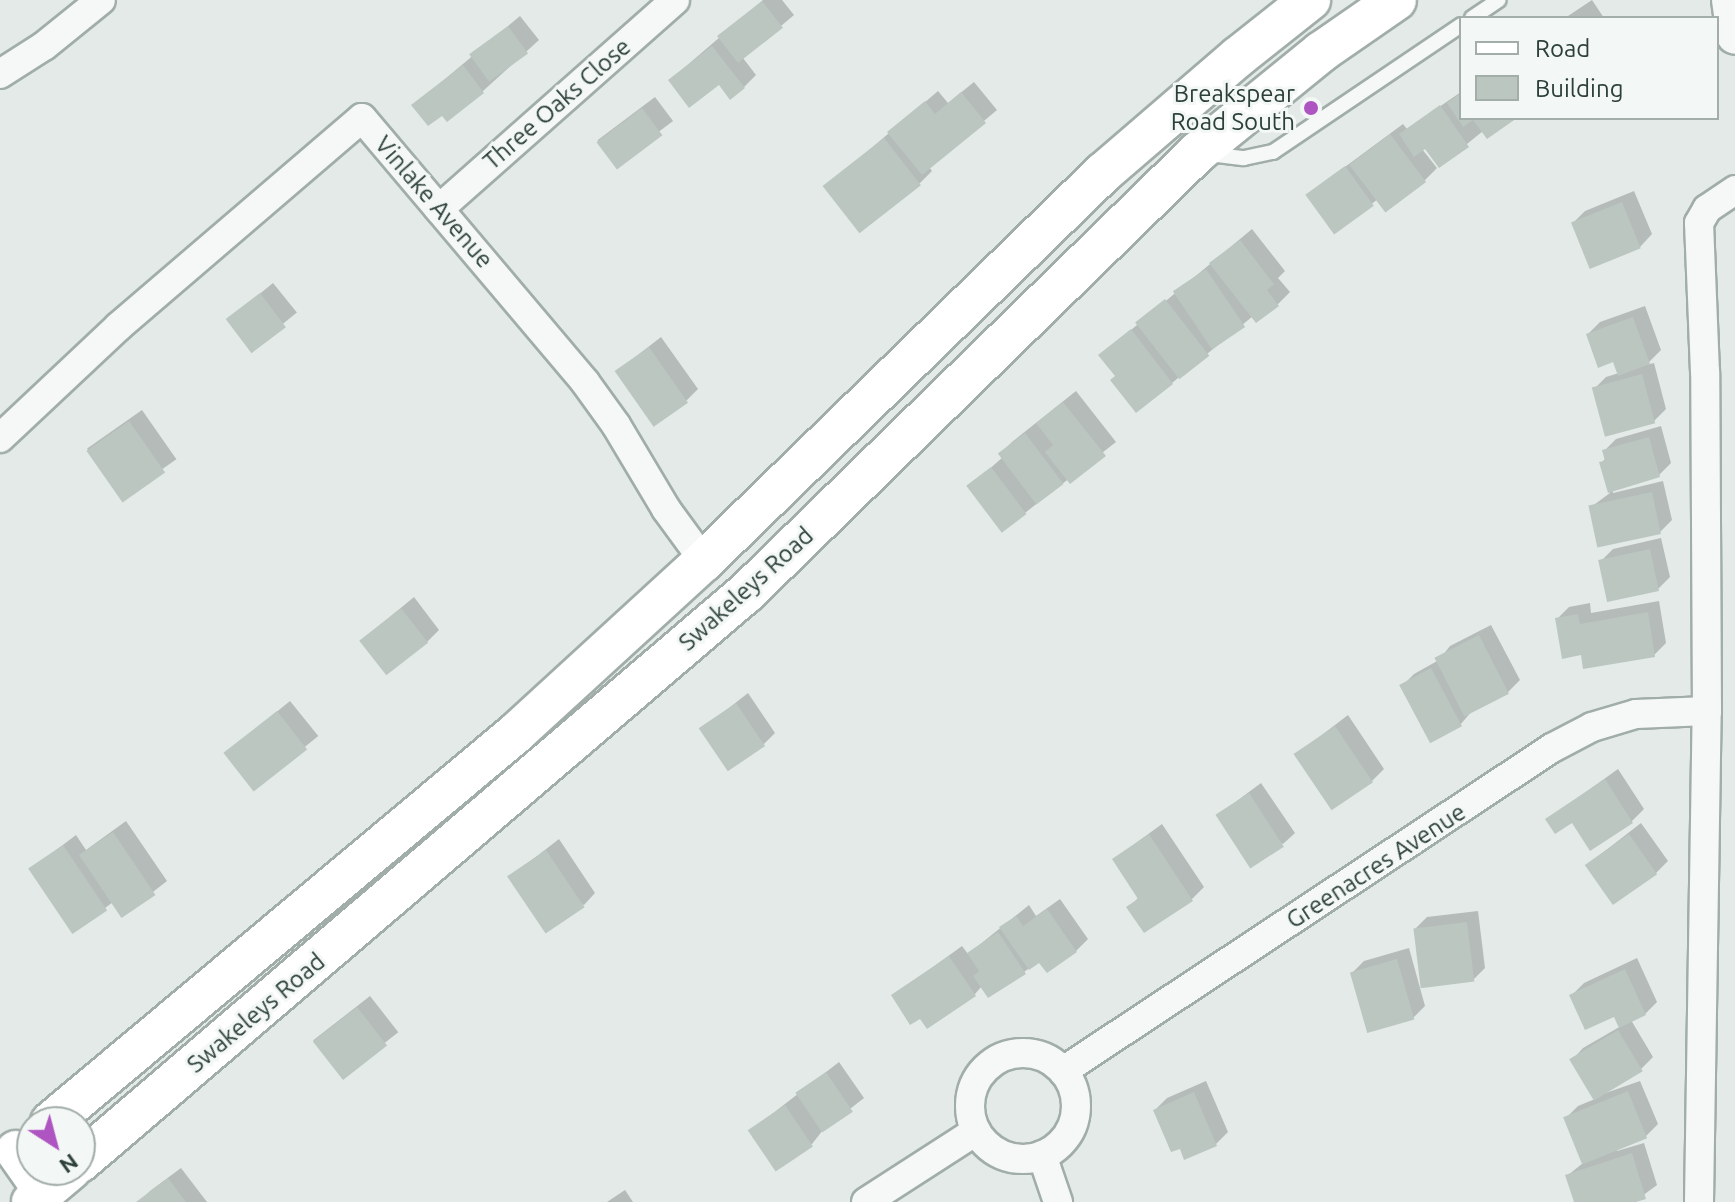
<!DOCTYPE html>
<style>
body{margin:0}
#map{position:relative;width:1735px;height:1202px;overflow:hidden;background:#e3eae7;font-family:Ubuntu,sans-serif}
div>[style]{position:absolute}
.shadow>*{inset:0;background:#0003;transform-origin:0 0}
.building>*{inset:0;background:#bbc6c1;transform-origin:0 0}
.roads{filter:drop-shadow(2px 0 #a1ada8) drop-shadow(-2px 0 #a1ada8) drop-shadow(0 2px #a1ada8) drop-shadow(0 -2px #a1ada8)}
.service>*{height:14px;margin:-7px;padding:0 7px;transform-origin:7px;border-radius:7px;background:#f5f8f7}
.minor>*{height:28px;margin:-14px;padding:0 14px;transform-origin:14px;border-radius:14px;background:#f5f8f7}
.minor>.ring{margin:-14px;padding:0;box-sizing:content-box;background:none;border:28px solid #f5f8f7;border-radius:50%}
.tertiary>*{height:36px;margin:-18px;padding:0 18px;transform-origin:18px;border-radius:18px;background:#f5f8f7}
.secondary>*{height:40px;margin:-20px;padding:0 20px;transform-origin:20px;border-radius:20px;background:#fff}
.dots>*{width:22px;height:22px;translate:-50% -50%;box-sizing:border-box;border:4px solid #f3f7f5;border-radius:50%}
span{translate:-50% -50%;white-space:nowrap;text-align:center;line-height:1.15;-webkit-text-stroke:6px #f3f7f5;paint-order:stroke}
.poi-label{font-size:24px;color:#2c4039}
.right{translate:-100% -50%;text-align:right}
.street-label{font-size:24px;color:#2c4039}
.legend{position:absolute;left:1459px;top:16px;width:260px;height:104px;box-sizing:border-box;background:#f3f7f5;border:2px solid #a3aeaa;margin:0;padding:10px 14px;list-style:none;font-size:24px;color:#2c4039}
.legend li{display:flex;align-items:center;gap:16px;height:40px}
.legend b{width:40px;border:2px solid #a3aeaa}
.north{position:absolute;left:16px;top:1106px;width:80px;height:80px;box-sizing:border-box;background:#f3f7f5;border:2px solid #a3aeaa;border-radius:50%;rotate:144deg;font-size:22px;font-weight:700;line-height:32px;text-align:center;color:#2c4039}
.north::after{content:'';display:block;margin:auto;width:28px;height:36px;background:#ae55c2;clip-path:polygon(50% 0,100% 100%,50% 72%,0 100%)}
</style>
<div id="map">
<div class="shadow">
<div style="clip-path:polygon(763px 0,782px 0,794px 15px,743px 58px,756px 75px,744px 87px,670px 80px)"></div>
<div style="clip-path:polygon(1592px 0,1604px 18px,1565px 18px)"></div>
<div style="clip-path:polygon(520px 16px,539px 40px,483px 91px,447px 119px,443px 113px,414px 105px)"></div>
<div style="clip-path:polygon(974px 82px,997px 110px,929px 167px,932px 171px,920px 183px,861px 230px,826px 187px,938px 91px,948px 103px)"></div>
<div style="clip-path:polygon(1461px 92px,1461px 118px,1514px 118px,1483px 131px,1440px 166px,1426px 146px,1422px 149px,1437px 168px,1425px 180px,1387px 210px,1378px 199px,1335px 232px,1307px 195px,1403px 124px,1407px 129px)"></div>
<div style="left:655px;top:97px;width:30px;height:72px;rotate:53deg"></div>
<div style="clip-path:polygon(1634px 191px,1652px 234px,1640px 247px,1573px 223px,1585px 211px)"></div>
<div style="clip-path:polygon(1252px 229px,1285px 271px,1278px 278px,1290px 292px,1278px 304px,1253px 316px,1172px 383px,1117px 376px,1101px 355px)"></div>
<div style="left:273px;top:283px;width:38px;height:57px;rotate:51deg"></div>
<div style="clip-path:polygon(1645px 306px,1661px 350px,1646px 365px,1654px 363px,1666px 409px,1654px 421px,1594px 389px,1606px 377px,1619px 373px,1614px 359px,1588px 334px,1600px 322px)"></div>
<div style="clip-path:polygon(661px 337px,698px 389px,686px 401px,616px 372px)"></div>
<div style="clip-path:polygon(1076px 391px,1116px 442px,1003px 530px,969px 487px,1003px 457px,1000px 454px,1012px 442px)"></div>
<div style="left:142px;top:410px;width:60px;height:67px;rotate:55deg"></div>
<div style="clip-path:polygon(1661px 426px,1671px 463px,1659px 475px,1612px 489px,1613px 493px,1663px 481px,1672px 520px,1660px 532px,1591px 507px,1610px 493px,1601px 463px,1606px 458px,1604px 451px,1616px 439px)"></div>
<div style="clip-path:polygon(1661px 538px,1670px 577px,1658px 589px,1601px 561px,1613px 549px)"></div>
<div style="clip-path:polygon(414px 597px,439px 630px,427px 642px,362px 640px)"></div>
<div style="clip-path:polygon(1659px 601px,1666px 643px,1654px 655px,1557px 619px,1569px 607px,1590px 603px,1591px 613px)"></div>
<div style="clip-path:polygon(1491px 625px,1520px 680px,1508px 692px,1472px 711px,1460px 725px,1402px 686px,1414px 674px,1439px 660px,1450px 646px)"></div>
<div style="clip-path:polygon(748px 693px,775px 733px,764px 744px,702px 729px)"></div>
<div style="left:290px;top:701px;width:45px;height:82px;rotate:51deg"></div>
<div style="clip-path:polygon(1348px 715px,1384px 769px,1372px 781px,1297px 754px)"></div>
<div style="clip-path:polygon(1618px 769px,1644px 809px,1632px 821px,1590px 848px,1573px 821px,1548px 819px)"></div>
<div style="clip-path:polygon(1261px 783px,1295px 833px,1283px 844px,1218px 815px)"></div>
<div style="clip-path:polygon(126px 821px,167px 881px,122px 916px,113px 902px,73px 932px,31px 869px,76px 835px,86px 850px)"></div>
<div style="clip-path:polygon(1641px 823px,1668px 861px,1656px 873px,1587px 865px)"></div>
<div style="clip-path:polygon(1162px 824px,1204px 887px,1192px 899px,1129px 907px,1139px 897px,1114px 859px)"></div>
<div style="clip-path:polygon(559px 839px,595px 893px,584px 905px,510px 877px)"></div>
<div style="clip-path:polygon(1060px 899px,1088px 939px,1076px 951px,1040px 960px,1024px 972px,982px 986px,975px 994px,921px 1016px,893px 996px,962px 946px,968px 954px,1029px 905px,1036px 916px)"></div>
<div style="clip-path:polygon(1478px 911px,1485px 968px,1473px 980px,1415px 929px,1427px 917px)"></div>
<div style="clip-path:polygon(1409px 948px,1425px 1006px,1413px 1018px,1352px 973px,1364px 961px)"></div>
<div style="clip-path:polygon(1637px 958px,1657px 1002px,1645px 1014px,1631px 1020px,1653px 1057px,1641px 1069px,1597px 1096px,1640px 1081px,1658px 1124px,1646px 1136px,1616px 1148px,1617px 1151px,1644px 1143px,1657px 1185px,1634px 1202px,1576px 1202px,1567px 1176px,1583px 1163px,1566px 1118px,1578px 1106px,1595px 1099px,1572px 1060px,1583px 1048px,1621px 1026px,1615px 1014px,1572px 995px,1584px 983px)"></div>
<div style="left:370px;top:996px;width:46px;height:72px;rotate:52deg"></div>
<div style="clip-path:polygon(839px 1062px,864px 1098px,823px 1130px,812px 1144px,777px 1169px,750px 1131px)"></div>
<div style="clip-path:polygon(1206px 1081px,1228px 1132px,1216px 1144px,1155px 1110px,1167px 1098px)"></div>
<div style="clip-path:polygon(181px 1168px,207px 1202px,139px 1202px,150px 1191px)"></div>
<div style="clip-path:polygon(625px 1190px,633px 1202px,607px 1202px)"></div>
</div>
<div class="building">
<div style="left:762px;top:1px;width:34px;height:57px;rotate:52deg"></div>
<div style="left:508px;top:26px;width:34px;height:48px;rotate:54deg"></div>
<div style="clip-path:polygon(712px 46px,745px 88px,730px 100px,719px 85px,689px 108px,668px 80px)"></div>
<div style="clip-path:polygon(463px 65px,484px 93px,447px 122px,442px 116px,428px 126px,411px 105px)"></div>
<div style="clip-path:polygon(961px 92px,986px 123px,922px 175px,887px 132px,925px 101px,935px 114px)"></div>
<div style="clip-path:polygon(1461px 93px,1461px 118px,1517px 118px,1487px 139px,1473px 120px,1463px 127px,1447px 103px)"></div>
<div style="clip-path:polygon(1440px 105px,1469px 147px,1439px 168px,1425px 149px,1414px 157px,1399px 134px)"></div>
<div style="left:642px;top:108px;width:34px;height:57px;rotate:53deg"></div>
<div style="left:1390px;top:134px;width:60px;height:51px;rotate:53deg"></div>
<div style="left:884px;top:138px;width:60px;height:78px;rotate:52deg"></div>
<div style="left:1345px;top:166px;width:49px;height:49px;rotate:54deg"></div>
<div style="left:1622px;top:202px;width:50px;height:55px;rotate:68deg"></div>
<div style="clip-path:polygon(1240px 240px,1274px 284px,1267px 290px,1279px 306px,1256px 323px,1209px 263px)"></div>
<div style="left:1206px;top:269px;width:70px;height:40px;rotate:56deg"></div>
<div style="left:260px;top:293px;width:43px;height:43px;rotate:53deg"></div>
<div style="left:1165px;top:299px;width:72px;height:38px;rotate:52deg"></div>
<div style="clip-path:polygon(1633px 317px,1650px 364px,1618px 376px,1613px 362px,1598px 368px,1586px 334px)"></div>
<div style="clip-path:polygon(1131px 329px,1173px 384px,1136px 413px,1110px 380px,1115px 376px,1098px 355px)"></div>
<div style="left:649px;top:347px;width:68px;height:42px;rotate:55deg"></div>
<div style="left:1642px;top:374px;width:51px;height:52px;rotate:75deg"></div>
<div style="clip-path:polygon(1063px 402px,1106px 456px,1070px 484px,1045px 452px,1053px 445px,1036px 423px)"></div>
<div style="left:129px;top:421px;width:63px;height:52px;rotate:55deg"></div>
<div style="left:1025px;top:433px;width:64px;height:34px;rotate:53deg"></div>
<div style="clip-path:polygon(1649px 437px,1660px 477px,1608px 493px,1599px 462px,1605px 461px,1602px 450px)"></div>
<div style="left:991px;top:467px;width:59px;height:31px;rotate:53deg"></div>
<div style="left:1652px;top:492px;width:43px;height:65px;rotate:78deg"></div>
<div style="left:1650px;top:549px;width:43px;height:53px;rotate:78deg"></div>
<div style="left:401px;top:608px;width:44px;height:53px;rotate:52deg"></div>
<div style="clip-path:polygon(1648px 612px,1655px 657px,1583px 669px,1581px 655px,1562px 659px,1555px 618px,1578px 614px,1580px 624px)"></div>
<div style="left:1479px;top:635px;width:66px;height:50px;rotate:63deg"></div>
<div style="left:1431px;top:668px;width:66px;height:36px;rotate:62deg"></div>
<div style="left:736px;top:703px;width:52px;height:45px;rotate:56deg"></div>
<div style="left:277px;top:711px;width:49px;height:68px;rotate:52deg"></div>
<div style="left:1335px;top:726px;width:68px;height:50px;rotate:56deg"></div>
<div style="clip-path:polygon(1605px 779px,1633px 823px,1590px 851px,1572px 823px,1555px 834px,1545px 819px)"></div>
<div style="left:1249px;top:793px;width:64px;height:40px;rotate:57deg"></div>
<div style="left:113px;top:832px;width:76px;height:41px;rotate:56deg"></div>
<div style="clip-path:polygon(1149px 834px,1193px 901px,1144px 933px,1126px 907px,1138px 899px,1112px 859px)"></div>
<div style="left:1629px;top:834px;width:49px;height:54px;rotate:55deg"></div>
<div style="left:63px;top:845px;width:79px;height:42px;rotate:56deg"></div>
<div style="left:546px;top:850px;width:69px;height:47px;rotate:56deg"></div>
<div style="clip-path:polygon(1047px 909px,1077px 952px,1047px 973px,1039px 963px,1029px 970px,999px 927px,1016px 916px,1023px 926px)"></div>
<div style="left:1467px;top:922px;width:60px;height:54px;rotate:83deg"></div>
<div style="clip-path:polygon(998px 932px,1026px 974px,988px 998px,973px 976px,979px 971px,967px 953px)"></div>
<div style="clip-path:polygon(949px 956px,976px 996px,927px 1029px,920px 1019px,910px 1025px,891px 995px)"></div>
<div style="left:1397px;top:959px;width:63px;height:49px;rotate:74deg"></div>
<div style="clip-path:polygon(1625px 969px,1646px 1015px,1619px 1028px,1614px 1017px,1585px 1030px,1569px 995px)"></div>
<div style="left:357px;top:1007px;width:49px;height:56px;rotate:52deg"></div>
<div style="left:1618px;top:1030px;width:48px;height:57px;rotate:59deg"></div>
<div style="left:826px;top:1072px;width:48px;height:37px;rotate:56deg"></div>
<div style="left:1628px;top:1091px;width:51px;height:70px;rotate:68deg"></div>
<div style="clip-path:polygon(1194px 1092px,1217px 1146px,1184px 1160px,1180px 1149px,1171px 1152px,1153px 1110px)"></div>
<div style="left:785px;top:1105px;width:50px;height:45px;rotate:56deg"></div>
<div style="clip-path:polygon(1632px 1153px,1646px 1199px,1636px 1202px,1574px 1202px,1565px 1175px)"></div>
<div style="clip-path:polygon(168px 1178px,186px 1202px,136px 1202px)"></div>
</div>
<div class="roads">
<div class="service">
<div style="left:1472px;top:18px;width:32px;rotate:-34deg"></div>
<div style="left:1209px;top:154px;width:35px;rotate:7deg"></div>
<div style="left:1244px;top:158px;width:30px;rotate:-12deg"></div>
<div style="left:1273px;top:152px;width:227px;rotate:-34deg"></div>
</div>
<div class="minor">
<div style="left:0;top:74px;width:52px;rotate:-32.5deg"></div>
<div style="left:44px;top:46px;width:73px;rotate:-38.9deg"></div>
<div style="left:439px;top:209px;width:315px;rotate:-41.5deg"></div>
<div style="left:0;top:438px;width:162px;rotate:-43.2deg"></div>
<div style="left:118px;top:327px;width:321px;rotate:-40.6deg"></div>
<div style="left:362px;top:118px;width:346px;rotate:49.8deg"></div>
<div style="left:585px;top:382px;width:53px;rotate:54.2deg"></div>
<div style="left:616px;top:425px;width:98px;rotate:59.2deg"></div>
<div style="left:666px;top:509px;width:64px;rotate:53.8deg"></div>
<div class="ring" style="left:970px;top:1053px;width:78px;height:78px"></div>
<div style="left:1063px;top:1071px;width:586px;rotate:-33.45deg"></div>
<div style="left:1552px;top:748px;width:45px;rotate:-27.7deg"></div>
<div style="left:1592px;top:727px;width:46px;rotate:-16.5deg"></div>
<div style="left:1636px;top:714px;width:71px;rotate:-2.4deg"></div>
<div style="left:1042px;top:1155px;width:50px;rotate:71.2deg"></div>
<div style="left:866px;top:1202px;width:131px;rotate:-32.8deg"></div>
<div style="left:1699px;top:1202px;width:491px;rotate:-89.1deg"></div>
<div style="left:1707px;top:711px;width:339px;rotate:-90.3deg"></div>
<div style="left:1705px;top:372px;width:149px;rotate:-92.3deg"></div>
<div style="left:1699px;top:223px;width:16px;rotate:-60deg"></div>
<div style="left:1707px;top:209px;width:34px;rotate:-34deg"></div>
</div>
<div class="tertiary">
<div style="left:1730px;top:0;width:36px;rotate:82deg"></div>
</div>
<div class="secondary">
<div style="left:51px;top:1122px;width:606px;rotate:-39.91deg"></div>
<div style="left:516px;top:733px;width:255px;rotate:-42.5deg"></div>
<div style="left:704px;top:561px;width:557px;rotate:-44.2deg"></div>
<div style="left:1103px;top:173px;width:178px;rotate:-40.7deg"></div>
<div style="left:1238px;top:57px;width:92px;rotate:-38.4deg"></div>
<div style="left:16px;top:1151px;width:49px;rotate:55deg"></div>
<div style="left:80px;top:1162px;width:877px;rotate:-40.52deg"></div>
<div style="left:747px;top:592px;width:630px;rotate:-44.29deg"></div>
<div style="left:1198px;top:152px;width:159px;rotate:-39.1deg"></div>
<div style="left:1321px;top:52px;width:91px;rotate:-34.7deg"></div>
<div style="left:32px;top:1202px;width:50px;rotate:-40.1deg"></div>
</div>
</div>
<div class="dots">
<div style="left:1311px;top:108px;background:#ae55c2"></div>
</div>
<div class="poi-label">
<span class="right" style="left:1295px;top:108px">Breakspear<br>Road South</span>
</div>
<div class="street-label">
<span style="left:557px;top:104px;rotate:-41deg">Three Oaks Close</span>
<span style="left:434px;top:202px;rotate:49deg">Vinlake Avenue</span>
<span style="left:746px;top:589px;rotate:-42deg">Swakeleys Road</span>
<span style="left:1376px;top:866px;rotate:-33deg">Greenacres Avenue</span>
<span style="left:256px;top:1013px;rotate:-40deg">Swakeleys Road</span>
</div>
<ul class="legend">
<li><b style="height:10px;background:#fff"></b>Road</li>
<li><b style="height:22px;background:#bbc6c1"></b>Building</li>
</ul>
<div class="north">N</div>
</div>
